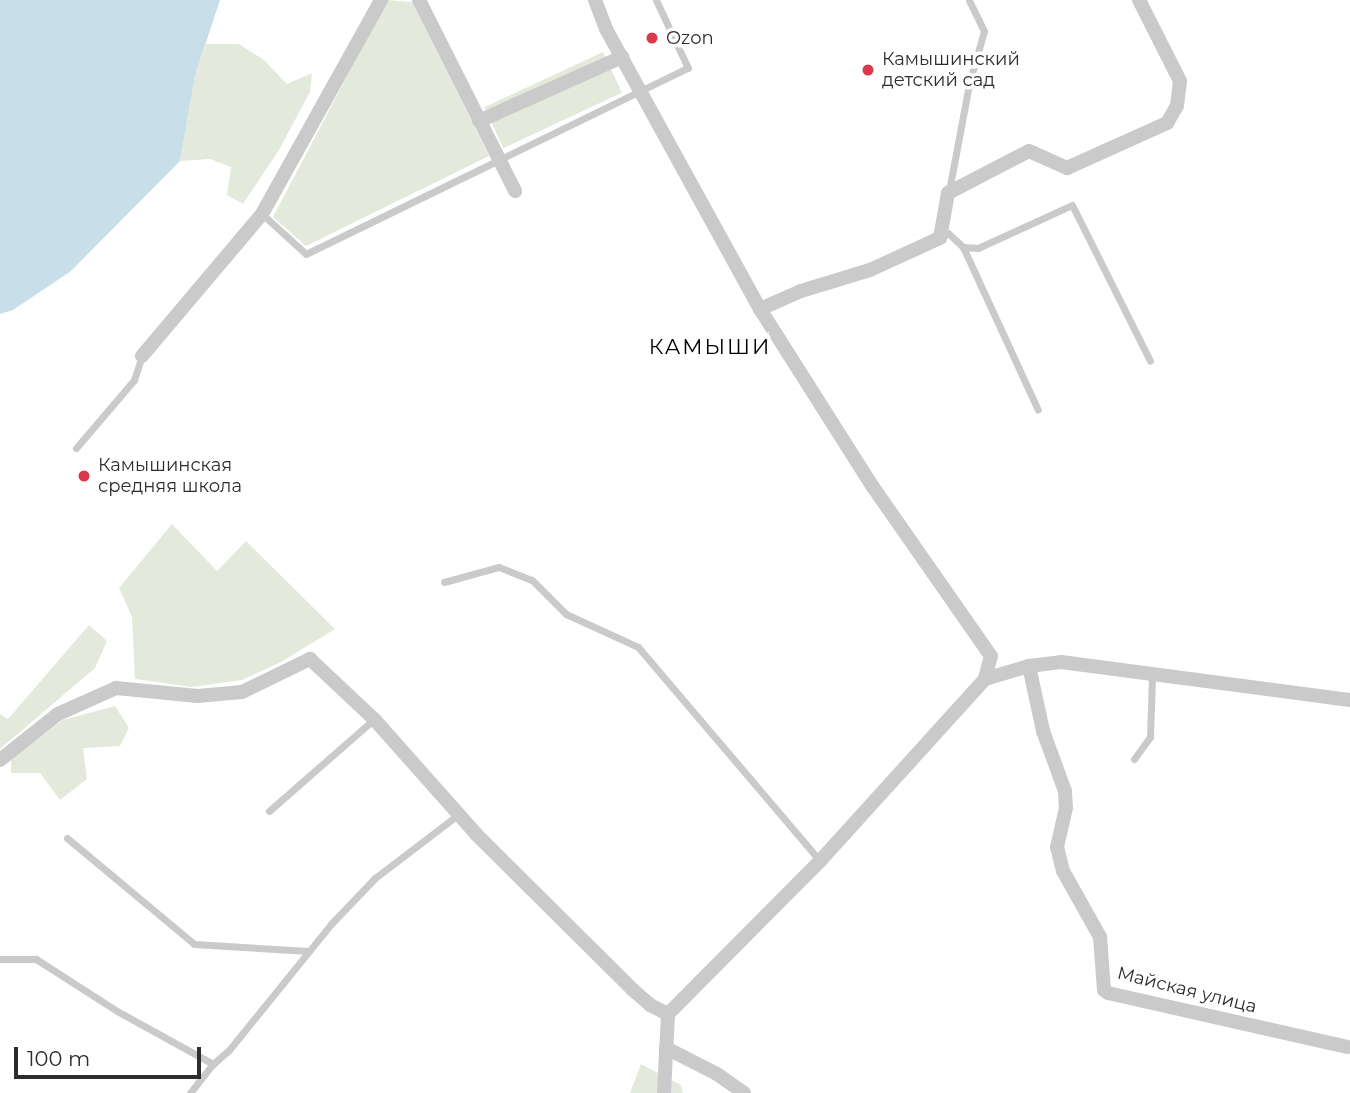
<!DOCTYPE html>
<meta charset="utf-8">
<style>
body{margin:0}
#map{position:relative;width:1350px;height:1093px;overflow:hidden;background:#fff;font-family:Montserrat,sans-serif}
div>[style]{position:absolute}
.green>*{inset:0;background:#e4eadb;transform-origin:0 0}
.water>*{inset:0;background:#c8dee9}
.service>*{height:7px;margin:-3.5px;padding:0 3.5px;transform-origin:3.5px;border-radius:3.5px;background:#cacaca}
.minor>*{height:14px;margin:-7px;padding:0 7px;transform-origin:7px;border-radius:7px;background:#cacaca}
.dots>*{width:19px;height:19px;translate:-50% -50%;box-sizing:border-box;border:4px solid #fff;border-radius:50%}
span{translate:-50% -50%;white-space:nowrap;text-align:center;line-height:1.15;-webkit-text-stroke:7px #fff;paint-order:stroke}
.poi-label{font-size:18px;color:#2d2d2d}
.left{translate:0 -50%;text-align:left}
.street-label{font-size:18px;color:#2d2d2d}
.quarter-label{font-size:21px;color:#000;letter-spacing:2px}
.scale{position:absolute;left:14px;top:1047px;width:187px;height:32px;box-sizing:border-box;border:4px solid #2d2d2d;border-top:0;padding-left:9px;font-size:21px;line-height:24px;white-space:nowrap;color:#2d2d2d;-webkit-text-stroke:5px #fff;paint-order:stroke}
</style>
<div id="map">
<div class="green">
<div style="clip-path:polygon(387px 0,412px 2px,489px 156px,306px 246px,273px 217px)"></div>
<div style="clip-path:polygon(206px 44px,239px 44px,264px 60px,287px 84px,312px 73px,310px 92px,279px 150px,243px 204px,227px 195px,231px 167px,210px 159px,180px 161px,195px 76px)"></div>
<div style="left:603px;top:52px;width:45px;height:131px;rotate:65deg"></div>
<div style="clip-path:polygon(172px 524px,217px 571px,246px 541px,335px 629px,281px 662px,242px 680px,192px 687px,135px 679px,132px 617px,119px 588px)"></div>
<div style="clip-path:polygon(89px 625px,107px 641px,95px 668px,0 749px,0 714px,8px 719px)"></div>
<div style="clip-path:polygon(115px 706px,129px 728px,120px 746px,83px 748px,87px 779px,60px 800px,40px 773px,11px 773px,11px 759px,63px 720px)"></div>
<div style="clip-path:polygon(641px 1064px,681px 1085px,683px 1093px,630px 1093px)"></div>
</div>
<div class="water">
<div style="clip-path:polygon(0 0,220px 0,195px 76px,180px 161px,71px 271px,13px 310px,0 314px)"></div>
</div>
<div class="service">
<div style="left:949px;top:191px;width:109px;rotate:-79.4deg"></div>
<div style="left:969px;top:84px;width:55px;rotate:-74.2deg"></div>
<div style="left:984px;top:31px;width:34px;rotate:-116deg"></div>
<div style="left:262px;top:214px;width:59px;rotate:42.3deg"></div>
<div style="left:306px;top:254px;width:425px;rotate:-26deg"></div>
<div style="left:688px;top:68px;width:75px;rotate:-115.2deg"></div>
<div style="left:940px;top:238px;width:9px;rotate:-32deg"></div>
<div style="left:948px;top:233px;width:21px;rotate:43deg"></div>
<div style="left:963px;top:247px;width:179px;rotate:65.3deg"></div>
<div style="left:963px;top:247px;width:15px;rotate:4deg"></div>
<div style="left:978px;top:248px;width:103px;rotate:-24.6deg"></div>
<div style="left:1072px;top:205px;width:174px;rotate:63.4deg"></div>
<div style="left:76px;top:448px;width:89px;rotate:-49.5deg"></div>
<div style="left:134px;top:380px;width:25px;rotate:-72deg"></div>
<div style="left:444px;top:582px;width:57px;rotate:-15.3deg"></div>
<div style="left:499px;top:567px;width:35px;rotate:22deg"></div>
<div style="left:532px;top:580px;width:48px;rotate:45deg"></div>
<div style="left:566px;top:614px;width:79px;rotate:24.6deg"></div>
<div style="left:638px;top:647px;width:281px;rotate:49.6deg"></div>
<div style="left:1134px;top:759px;width:27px;rotate:-54deg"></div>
<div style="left:1150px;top:737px;width:61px;rotate:-88.1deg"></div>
<div style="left:269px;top:811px;width:140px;rotate:-41.2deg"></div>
<div style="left:67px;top:838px;width:165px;rotate:39.8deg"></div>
<div style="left:194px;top:944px;width:115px;rotate:3.5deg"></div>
<div style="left:0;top:959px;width:36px"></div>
<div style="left:36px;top:959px;width:96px;rotate:32.7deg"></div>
<div style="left:117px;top:1011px;width:110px;rotate:28.9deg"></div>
<div style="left:213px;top:1064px;width:21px;rotate:-41deg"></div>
<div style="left:229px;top:1050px;width:162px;rotate:-51deg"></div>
<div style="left:331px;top:924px;width:64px;rotate:-46.3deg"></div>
<div style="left:375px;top:878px;width:106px;rotate:-37.3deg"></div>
<div style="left:190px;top:1093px;width:37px;rotate:-52deg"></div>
</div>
<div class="minor">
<div style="left:419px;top:0;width:214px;rotate:63.3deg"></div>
<div style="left:595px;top:0;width:31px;rotate:69deg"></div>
<div style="left:606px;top:29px;width:320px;rotate:61.2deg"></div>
<div style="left:760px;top:309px;width:211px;rotate:57.6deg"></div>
<div style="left:873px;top:487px;width:206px;rotate:55.1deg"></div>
<div style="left:991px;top:656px;width:24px;rotate:105deg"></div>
<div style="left:985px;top:679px;width:246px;rotate:132.2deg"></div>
<div style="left:820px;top:861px;width:216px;rotate:134.8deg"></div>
<div style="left:668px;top:1014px;width:79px;rotate:92.9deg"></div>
<div style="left:479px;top:121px;width:157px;rotate:-24.1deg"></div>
<div style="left:760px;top:309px;width:45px;rotate:-23.7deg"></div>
<div style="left:801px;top:291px;width:72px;rotate:-16.9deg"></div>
<div style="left:870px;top:270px;width:77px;rotate:-24.6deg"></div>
<div style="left:940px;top:238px;width:46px;rotate:-79.9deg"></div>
<div style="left:948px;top:193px;width:91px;rotate:-27.4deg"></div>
<div style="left:1029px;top:151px;width:42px;rotate:24.1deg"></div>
<div style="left:1067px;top:168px;width:110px;rotate:-24.2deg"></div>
<div style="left:1167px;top:123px;width:20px;rotate:-60deg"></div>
<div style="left:1177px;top:106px;width:25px;rotate:-83deg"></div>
<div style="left:1180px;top:81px;width:91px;rotate:-116.8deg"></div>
<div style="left:142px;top:356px;width:186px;rotate:-49.8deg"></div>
<div style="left:262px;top:214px;width:245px;rotate:-60.9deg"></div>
<div style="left:1029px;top:666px;width:66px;rotate:77.8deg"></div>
<div style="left:1043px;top:731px;width:64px;rotate:69.9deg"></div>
<div style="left:1065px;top:791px;width:17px;rotate:87deg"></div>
<div style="left:1066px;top:808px;width:40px;rotate:103deg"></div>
<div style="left:1057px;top:847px;width:25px;rotate:76deg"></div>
<div style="left:1063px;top:871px;width:76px;rotate:60.7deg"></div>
<div style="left:1100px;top:937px;width:53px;rotate:85.7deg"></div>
<div style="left:1104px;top:990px;width:5px;rotate:37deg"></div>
<div style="left:1108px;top:993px;width:245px;rotate:12.7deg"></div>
<div style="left:985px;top:679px;width:46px;rotate:-16.5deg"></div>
<div style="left:1029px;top:666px;width:32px;rotate:-7deg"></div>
<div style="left:1061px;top:662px;width:291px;rotate:7.5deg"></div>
<div style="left:0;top:760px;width:74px;rotate:-38.4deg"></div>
<div style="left:58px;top:714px;width:64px;rotate:-24.1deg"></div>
<div style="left:116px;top:688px;width:82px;rotate:5.6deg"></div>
<div style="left:198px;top:696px;width:44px;rotate:-5.2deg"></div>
<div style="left:242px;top:692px;width:76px;rotate:-25.9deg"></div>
<div style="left:310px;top:659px;width:88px;rotate:43.2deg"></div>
<div style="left:374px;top:719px;width:154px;rotate:48.4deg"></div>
<div style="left:476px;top:834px;width:221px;rotate:44.8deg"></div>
<div style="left:633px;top:990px;width:23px;rotate:41deg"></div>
<div style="left:650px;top:1005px;width:20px;rotate:27deg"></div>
<div style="left:666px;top:1048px;width:57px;rotate:27deg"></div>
<div style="left:717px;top:1074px;width:33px;rotate:35deg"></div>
</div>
<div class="dots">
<div style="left:652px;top:38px;background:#db384c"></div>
<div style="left:868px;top:70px;background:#db384c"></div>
<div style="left:84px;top:476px;background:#db384c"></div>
</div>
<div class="poi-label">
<span class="left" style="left:666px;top:38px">Ozon</span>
<span class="left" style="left:882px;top:70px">Камышинский<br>детский сад</span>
<span class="left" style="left:98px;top:476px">Камышинская<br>средняя школа</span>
</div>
<div class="street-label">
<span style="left:1187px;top:990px;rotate:14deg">Майская улица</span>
</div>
<div class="quarter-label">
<span style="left:710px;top:347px">КАМЫШИ</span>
</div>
<div class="scale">100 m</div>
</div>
